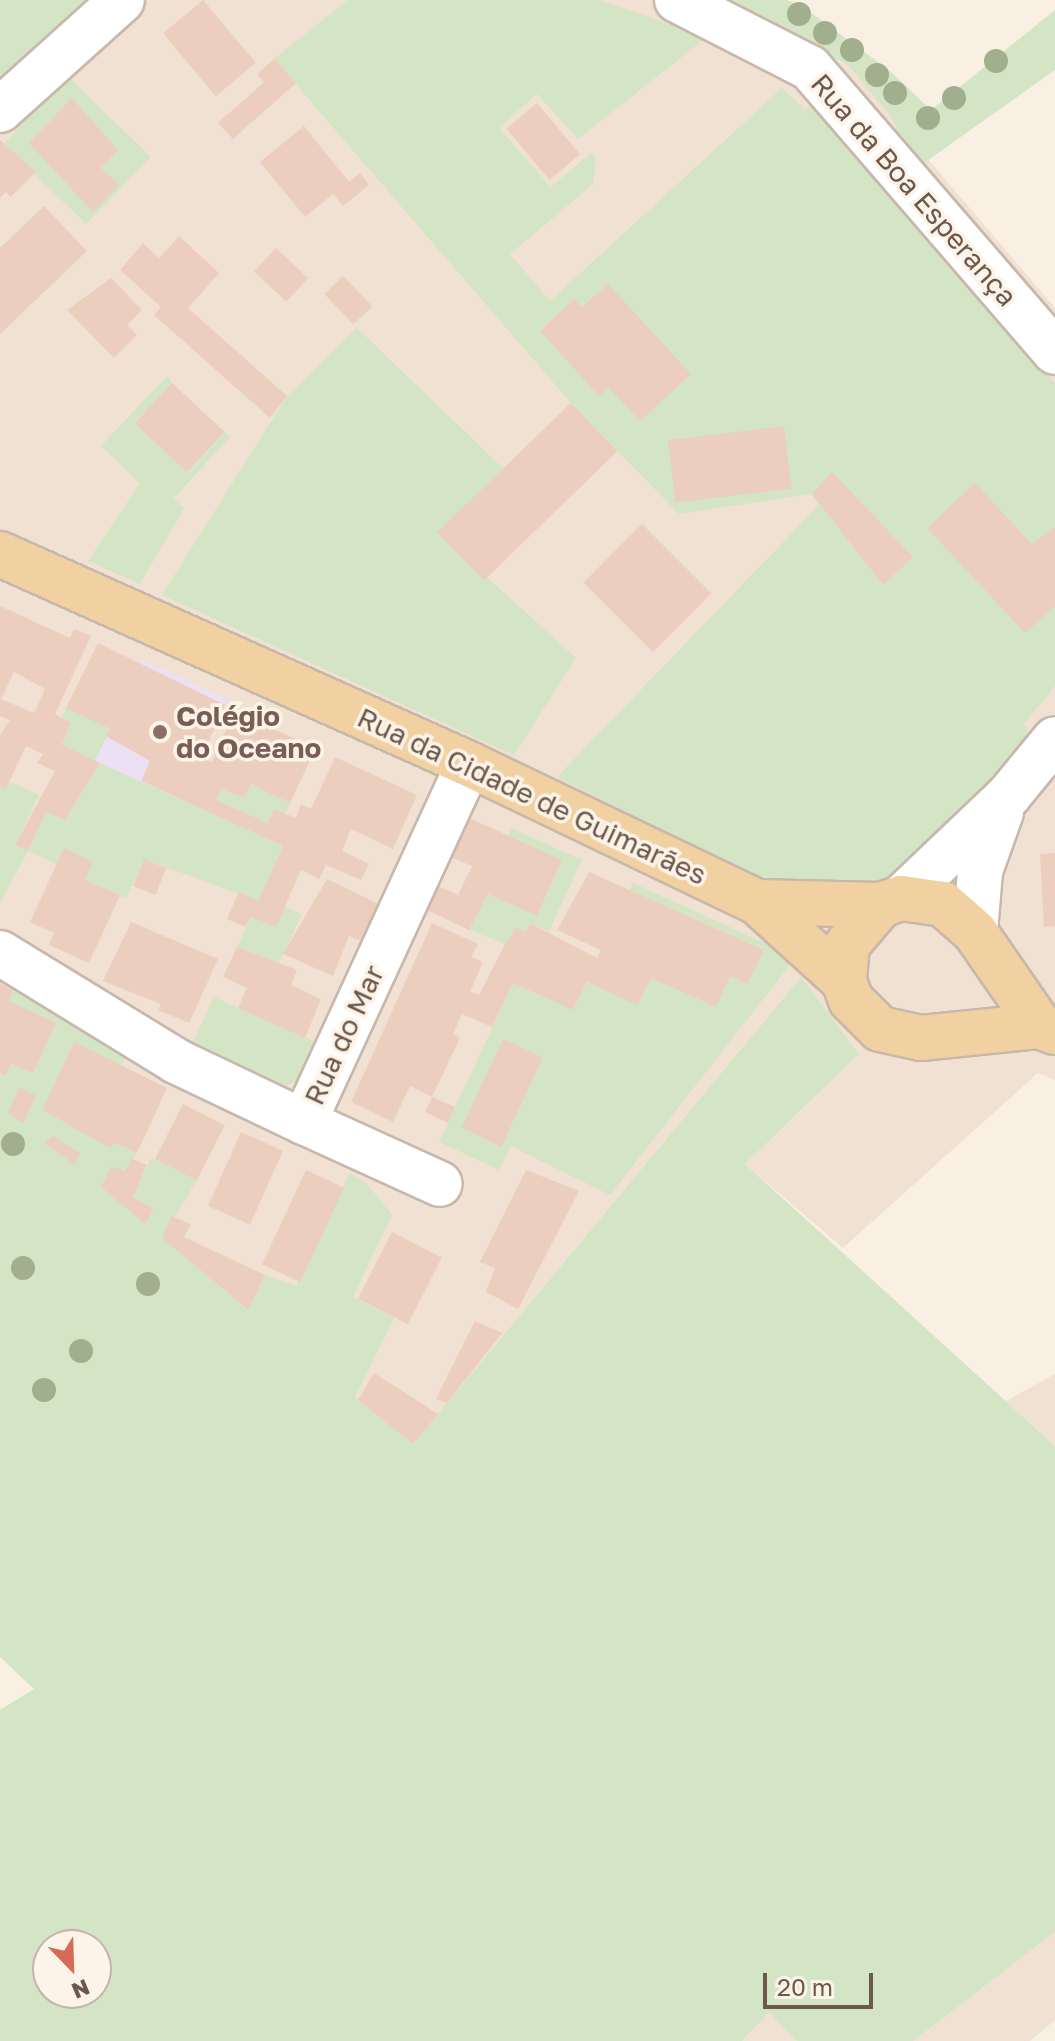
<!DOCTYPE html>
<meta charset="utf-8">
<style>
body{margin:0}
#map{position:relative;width:1055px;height:2041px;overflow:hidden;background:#f9f0e3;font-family:"Golos Text",sans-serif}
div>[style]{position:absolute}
.residential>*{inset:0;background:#f0e1d2}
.education>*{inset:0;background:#ece0f5;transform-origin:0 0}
.green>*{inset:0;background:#d3e5c4;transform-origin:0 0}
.building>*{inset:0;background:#eccebe;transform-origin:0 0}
.roads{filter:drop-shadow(2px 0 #c8b7ab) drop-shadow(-2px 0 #c8b7ab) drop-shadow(0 2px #c8b7ab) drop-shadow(0 -2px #c8b7ab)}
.minor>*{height:44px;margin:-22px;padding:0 22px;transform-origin:22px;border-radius:22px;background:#fff}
.major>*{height:44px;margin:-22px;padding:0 22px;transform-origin:22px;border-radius:22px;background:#f1d0a2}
.trees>*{width:24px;height:24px;margin:-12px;border-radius:50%;background:#a1af8e}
.dots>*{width:22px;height:22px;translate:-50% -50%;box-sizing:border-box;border:4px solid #fdf4e9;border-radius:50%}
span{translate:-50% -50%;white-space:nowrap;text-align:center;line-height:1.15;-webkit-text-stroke:7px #fdf4e9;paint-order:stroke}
.street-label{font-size:28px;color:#6e574c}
.education-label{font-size:28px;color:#785e54;font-weight:700}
.left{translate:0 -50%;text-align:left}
.north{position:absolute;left:32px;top:1929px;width:80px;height:80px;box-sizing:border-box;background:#fdf4e9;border:2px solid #c4b5aa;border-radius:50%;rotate:157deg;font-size:22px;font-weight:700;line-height:32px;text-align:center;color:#6e574c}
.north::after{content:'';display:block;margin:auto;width:28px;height:36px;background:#d66b55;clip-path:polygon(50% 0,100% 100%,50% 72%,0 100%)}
.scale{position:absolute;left:763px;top:1973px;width:110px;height:36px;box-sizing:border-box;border:4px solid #6e574c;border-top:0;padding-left:10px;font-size:24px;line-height:28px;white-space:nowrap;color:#6e574c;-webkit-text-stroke:6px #fdf4e9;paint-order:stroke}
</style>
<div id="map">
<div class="residential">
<div style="clip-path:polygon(0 0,679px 0,848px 65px,1055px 308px,1055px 1080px,1038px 1073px,843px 1248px,745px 1164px,859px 1054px,801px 977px,413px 1444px,0 1106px)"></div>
<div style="clip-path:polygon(1055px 1374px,1055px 1446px,1006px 1401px)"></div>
<div style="clip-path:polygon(1055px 1932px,1055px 2020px,1030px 2041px,913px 2041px)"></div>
<div style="clip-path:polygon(769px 2011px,797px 2041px,742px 2041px)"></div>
</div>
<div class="education">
<div style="left:141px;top:659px;width:96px;height:112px;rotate:25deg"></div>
</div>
<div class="green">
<div style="clip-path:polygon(0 0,86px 0,0 77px)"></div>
<div style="clip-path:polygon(348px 0,599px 0,707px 37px,578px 139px,537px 94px,499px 128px,551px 187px,591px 153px,596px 158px,593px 184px,510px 254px,550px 301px,782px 88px,805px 109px,814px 103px,1055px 383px,1055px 686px,1024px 724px,1029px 734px,931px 849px,890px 883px,843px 897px,762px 881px,557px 777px,819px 505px,811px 494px,679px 514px,571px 403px,274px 59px)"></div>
<div style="clip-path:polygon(715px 0,787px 0,803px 7px,889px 70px,931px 110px,1055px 10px,1055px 70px,924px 163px,901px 142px,892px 118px,848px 65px)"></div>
<div style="left:68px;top:77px;width:115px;height:93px;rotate:44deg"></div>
<div style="clip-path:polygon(357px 328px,508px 473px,447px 541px,576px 658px,514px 755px,162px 595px,287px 396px)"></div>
<div style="clip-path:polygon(167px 376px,172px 383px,134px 423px,188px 473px,225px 432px,230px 437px,173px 499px,184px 508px,140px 584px,88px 561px,140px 483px,101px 446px)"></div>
<div style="clip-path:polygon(66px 708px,110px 729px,95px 761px,62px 745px,71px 723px,62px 718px)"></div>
<div style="clip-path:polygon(100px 763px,283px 846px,258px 901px,144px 859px,126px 898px,85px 880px,93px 862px,65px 849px,57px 864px,28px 851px,0 903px,0 786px,6px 789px,10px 782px,39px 795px,15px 845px,28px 851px,46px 812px,65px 820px)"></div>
<div style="clip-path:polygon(251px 784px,290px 803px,286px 813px,274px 809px,268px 823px,216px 800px,221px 789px,245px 798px)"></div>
<div style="clip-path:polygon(511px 828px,582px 860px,549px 931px,530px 923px,525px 932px,516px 928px,508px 945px,469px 930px,488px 894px,537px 916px,562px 861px,508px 835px)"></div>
<div style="clip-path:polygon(633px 883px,796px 957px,610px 1195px,511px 1146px,499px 1170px,439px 1142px,513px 983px,573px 1010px,587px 982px,637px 1004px,651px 978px,716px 1007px,730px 976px,748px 984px,764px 950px,629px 890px)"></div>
<div style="clip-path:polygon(285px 907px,302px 914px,279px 963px,237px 947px,251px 917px,275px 927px)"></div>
<div style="clip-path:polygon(evenodd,801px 977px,859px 1054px,745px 1164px,1055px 1446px,1055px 1932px,913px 2041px,797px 2041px,769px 2012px,742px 2041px,0 2041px,0 1710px,34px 1689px,0 1657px,0 1073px,6px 1076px,11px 1064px,33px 1073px,55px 1023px,8px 1001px,13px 990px,126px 1056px,120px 1067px,74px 1042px,42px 1110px,109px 1147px,115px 1143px,137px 1153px,125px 1171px,111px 1166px,101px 1187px,145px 1224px,154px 1209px,133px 1197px,151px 1158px,197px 1180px,162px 1238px,248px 1310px,265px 1275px,296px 1286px,350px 1173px,368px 1185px,392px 1215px,353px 1297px,394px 1318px,355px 1397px,413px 1444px,801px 977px,48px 1945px,96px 1945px,96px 1993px,48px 1993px,48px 1945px)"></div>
<div style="clip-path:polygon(214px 997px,315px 1042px,297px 1080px,288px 1085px,267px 1081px,192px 1044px)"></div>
</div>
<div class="building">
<div style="left:203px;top:0;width:82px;height:52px;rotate:50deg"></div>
<div style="clip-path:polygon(274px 59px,296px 83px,233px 139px,218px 123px,264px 82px,257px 74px)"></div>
<div style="clip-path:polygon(72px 98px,118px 150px,101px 168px,119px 185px,93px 212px,29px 143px)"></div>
<div style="left:537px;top:103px;width:67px;height:40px;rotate:50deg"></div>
<div style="clip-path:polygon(304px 126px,349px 182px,360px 173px,369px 185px,343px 206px,333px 194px,305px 217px,260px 162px)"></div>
<div style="clip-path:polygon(0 140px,36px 172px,11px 197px,6px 192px,0 198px)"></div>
<div style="clip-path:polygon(44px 206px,87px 251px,0 334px,0 248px)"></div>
<div style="clip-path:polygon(179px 236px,219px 273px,188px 308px,287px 396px,270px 418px,154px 315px,161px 307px,120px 270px,143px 243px,159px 258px)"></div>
<div style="left:276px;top:248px;width:44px;height:32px;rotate:43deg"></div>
<div style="left:343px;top:276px;width:42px;height:26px;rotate:46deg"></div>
<div style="clip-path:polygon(111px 278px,142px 310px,127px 325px,137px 335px,114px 358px,67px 310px)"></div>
<div style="clip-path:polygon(608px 284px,691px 374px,640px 421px,608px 387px,599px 396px,540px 331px,574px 299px,582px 307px)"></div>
<div style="left:172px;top:383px;width:72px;height:55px;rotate:43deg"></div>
<div style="left:571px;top:403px;width:67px;height:186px;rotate:46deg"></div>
<div style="left:784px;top:426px;width:63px;height:117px;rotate:83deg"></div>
<div style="clip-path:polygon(832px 472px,913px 557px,883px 585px,812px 494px)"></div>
<div style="clip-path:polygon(975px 483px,1032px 544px,1055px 527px,1055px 606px,1025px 633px,927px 528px)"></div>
<div style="left:642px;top:524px;width:98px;height:83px;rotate:45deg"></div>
<div style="clip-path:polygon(evenodd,0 606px,70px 638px,74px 629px,91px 636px,55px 714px,71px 723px,62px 745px,100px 763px,65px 820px,46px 812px,28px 851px,15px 845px,55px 771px,37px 763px,43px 754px,26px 746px,6px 789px,0 786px,0 735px,10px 720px,0 716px,0 606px,14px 672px,45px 689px,34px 713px,1px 699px,14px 672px)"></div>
<div style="clip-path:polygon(98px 643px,225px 705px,201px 758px,212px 762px,234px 712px,316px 748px,290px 803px,251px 784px,245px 798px,221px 789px,216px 800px,268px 823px,274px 809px,296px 818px,301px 804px,311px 809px,335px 757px,417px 795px,393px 849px,351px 829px,342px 851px,369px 864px,361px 880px,326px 865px,319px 879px,301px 870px,276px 927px,251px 917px,245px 927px,227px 919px,239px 892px,258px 901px,283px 846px,141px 781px,150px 761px,106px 736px,110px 729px,66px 708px)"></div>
<div style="clip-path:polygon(467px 817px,562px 860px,537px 916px,488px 894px,469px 930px,425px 909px,435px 885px,458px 895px,472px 866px,450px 857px)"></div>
<div style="clip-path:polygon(64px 848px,93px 862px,85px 880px,120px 895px,89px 963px,49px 945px,54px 933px,30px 922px)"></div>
<div style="clip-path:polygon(1055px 853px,1055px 926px,1044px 927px,1040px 854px)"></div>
<div style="left:144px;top:859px;width:24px;height:29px;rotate:22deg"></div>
<div style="clip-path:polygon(589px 872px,764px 950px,748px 984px,730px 976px,716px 1007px,651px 978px,637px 1005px,587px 982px,573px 1010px,513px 983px,492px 1027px,462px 1014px,453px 1034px,460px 1038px,432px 1097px,455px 1107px,448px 1123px,425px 1112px,432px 1097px,410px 1086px,393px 1122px,351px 1102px,432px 923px,478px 944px,471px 957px,483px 962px,470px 992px,479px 995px,505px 944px,516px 928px,525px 932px,530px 923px,597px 958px,601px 950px,557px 930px)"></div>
<div style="clip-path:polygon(327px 879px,379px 904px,361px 941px,349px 936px,333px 976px,283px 954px)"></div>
<div style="clip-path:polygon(131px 922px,218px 959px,189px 1023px,158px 1010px,161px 1004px,103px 981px)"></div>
<div style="clip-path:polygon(237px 947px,297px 970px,291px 985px,321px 999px,305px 1038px,238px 1008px,247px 988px,223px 977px)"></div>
<div style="clip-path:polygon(0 983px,13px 990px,9px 1001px,56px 1023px,33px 1073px,11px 1064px,6px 1076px,0 1073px)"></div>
<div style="left:503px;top:1039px;width:44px;height:98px;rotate:25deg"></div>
<div style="clip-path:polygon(74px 1042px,167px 1088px,137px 1153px,115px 1143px,110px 1148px,42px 1110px)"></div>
<div style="clip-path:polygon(19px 1088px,36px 1095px,23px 1124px,8px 1112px)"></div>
<div style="left:183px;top:1104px;width:47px;height:62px;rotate:27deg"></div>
<div style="left:241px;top:1132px;width:46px;height:81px;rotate:24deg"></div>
<div style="clip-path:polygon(53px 1136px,80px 1153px,75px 1165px,44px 1143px)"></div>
<div style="clip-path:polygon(131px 1158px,147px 1165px,133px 1197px,154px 1209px,145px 1224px,101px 1187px,111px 1166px,125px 1171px)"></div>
<div style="left:306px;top:1170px;width:42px;height:104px;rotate:25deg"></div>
<div style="clip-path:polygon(526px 1170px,579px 1191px,518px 1309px,486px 1292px,495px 1268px,480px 1262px)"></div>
<div style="clip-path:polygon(171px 1216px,191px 1224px,184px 1237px,265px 1275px,248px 1310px,162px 1238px)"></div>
<div style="left:392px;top:1232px;width:56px;height:75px;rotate:27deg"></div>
<div style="clip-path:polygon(475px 1321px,502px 1333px,447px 1403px,436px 1399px)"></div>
<div style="clip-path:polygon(374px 1373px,438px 1414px,413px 1444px,358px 1400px)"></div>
</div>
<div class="roads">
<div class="minor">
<div style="left:677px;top:0;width:149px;rotate:27.1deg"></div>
<div style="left:810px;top:68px;width:375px;rotate:49.2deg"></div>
<div style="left:0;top:110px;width:164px;rotate:-42deg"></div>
<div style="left:901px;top:898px;width:149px;rotate:-43.6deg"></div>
<div style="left:1009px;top:795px;width:72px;rotate:-50.6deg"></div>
<div style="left:975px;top:932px;width:61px;rotate:-85.3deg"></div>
<div style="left:980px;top:871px;width:63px;rotate:-70.4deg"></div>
<div style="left:0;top:953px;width:206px;rotate:31.5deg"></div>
<div style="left:176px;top:1061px;width:142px;rotate:25.5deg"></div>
<div style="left:304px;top:1122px;width:394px;rotate:-65.3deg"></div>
<div style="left:304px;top:1122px;width:149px;rotate:24.5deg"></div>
</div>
<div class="major">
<div style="left:0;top:554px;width:514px;rotate:24.12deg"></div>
<div style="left:469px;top:764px;width:319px;rotate:25.6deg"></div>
<div style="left:757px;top:902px;width:118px;rotate:42.2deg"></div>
<div style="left:757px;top:902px;width:124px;rotate:1.4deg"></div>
<div style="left:1040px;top:1026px;width:114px;rotate:-124.7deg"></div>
<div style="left:975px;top:932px;width:43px;rotate:-138.8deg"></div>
<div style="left:943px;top:904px;width:42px;rotate:-171.9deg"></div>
<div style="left:901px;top:898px;width:21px;rotate:161deg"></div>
<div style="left:881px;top:905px;width:52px;rotate:130.4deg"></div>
<div style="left:847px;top:945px;width:36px;rotate:95deg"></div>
<div style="left:844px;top:981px;width:20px;rotate:70deg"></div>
<div style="left:851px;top:1000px;width:41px;rotate:45deg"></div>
<div style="left:880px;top:1029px;width:42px;rotate:12.4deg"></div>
<div style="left:921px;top:1038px;width:120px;rotate:-5.8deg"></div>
<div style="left:1040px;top:1026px;width:16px;rotate:22deg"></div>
</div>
</div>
<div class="trees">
<div style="left:799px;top:14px"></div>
<div style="left:825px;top:33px"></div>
<div style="left:852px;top:50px"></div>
<div style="left:996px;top:61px"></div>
<div style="left:877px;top:75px"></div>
<div style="left:895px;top:93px"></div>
<div style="left:954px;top:98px"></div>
<div style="left:928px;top:118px"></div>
<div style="left:13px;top:1144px"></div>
<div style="left:23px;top:1268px"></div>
<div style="left:148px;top:1284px"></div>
<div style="left:81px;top:1351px"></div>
<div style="left:44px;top:1390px"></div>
</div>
<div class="dots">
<div style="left:160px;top:732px;background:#8d6e63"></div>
</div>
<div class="street-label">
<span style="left:914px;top:190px;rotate:49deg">Rua da Boa Esperança</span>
<span style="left:532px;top:796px;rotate:25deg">Rua da Cidade de Guimarães</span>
<span style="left:344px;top:1035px;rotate:-65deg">Rua do Mar</span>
</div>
<div class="education-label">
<span class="left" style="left:176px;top:732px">Colégio<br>do Oceano</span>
</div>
<div class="north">N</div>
<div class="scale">20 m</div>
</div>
